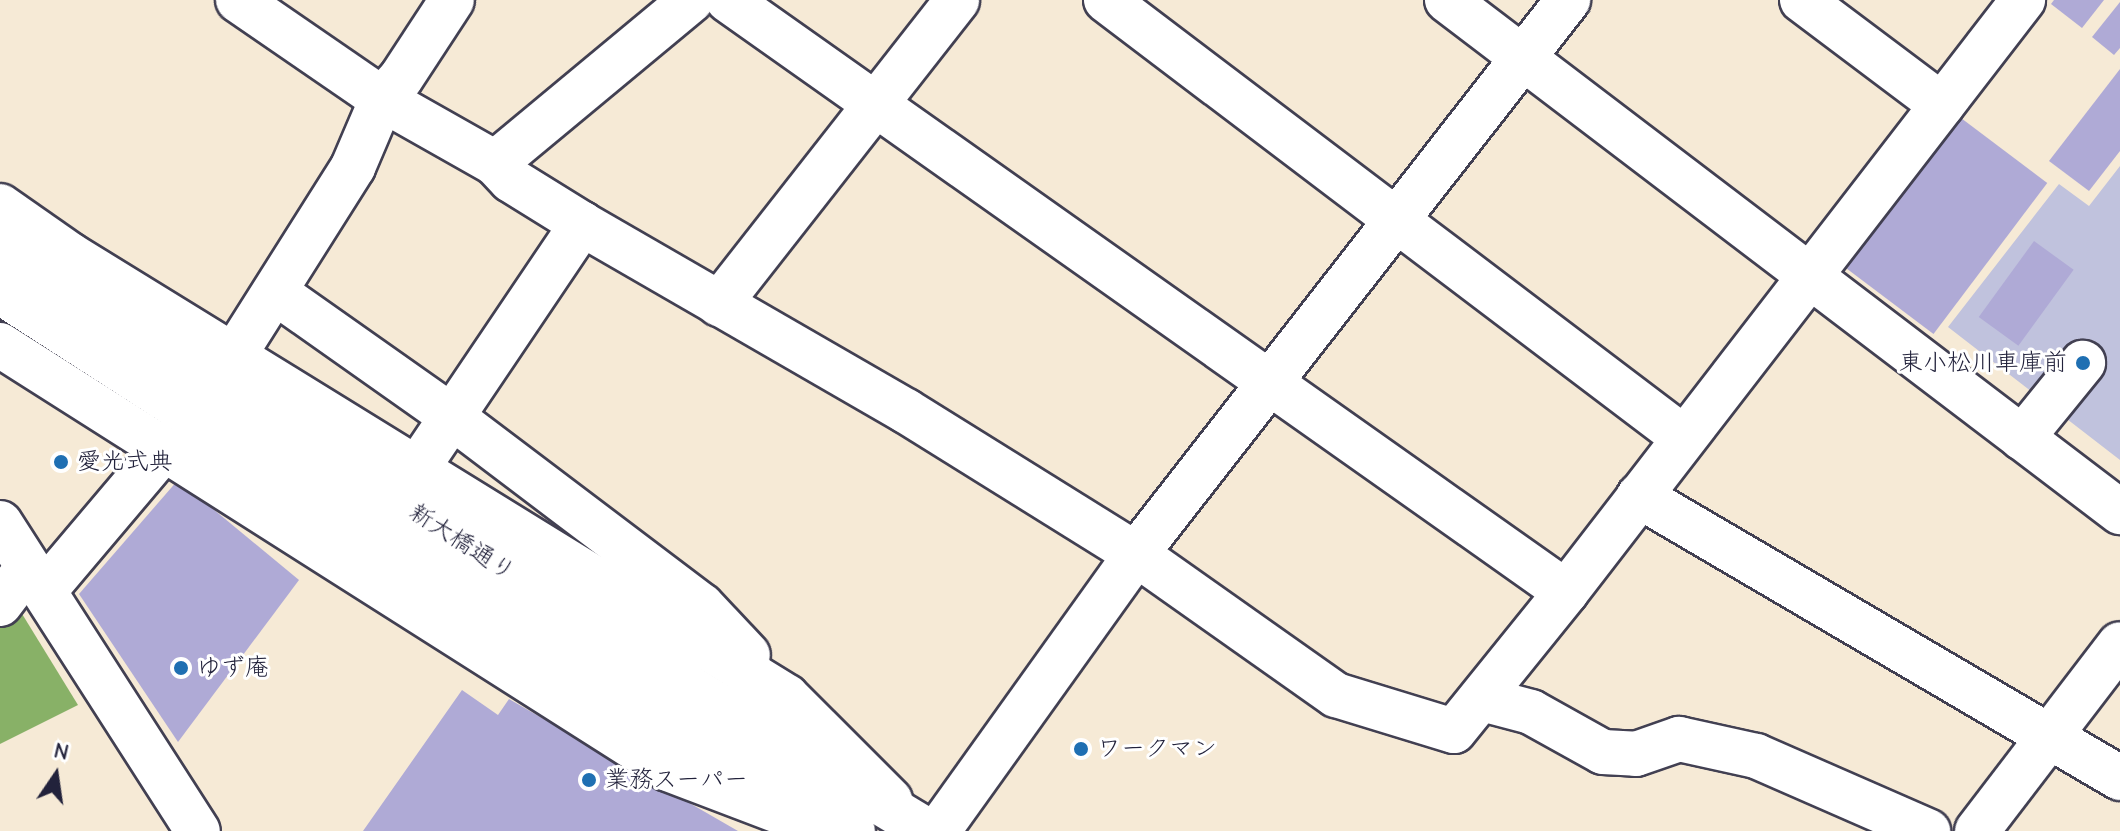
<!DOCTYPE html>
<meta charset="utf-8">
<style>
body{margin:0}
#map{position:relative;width:2120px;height:831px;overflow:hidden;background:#f6ead6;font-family:"Comic Neue","Klee One",sans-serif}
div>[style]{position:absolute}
.industrial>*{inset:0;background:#c0c2dd}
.forest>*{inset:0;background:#88b167}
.building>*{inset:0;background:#afaad6;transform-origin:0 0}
.roads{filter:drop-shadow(2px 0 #424052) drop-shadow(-2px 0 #424052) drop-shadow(0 2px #424052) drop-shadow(0 -2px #424052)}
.minor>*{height:44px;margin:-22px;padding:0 22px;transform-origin:22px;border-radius:22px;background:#fff}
.major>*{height:44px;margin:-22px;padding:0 22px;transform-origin:22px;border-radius:22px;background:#fff}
.dots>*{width:22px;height:22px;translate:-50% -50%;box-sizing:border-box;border:4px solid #fff;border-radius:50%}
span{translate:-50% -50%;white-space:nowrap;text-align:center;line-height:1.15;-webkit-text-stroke:6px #fff;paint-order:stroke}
.poi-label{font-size:24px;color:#22223b}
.right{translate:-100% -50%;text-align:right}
.left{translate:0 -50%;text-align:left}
.street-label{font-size:24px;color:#22223b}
.north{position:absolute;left:16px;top:735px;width:80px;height:80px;-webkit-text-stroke:6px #fff;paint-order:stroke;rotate:13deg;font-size:22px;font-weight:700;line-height:32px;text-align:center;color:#22223b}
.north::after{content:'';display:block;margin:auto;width:28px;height:36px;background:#22223b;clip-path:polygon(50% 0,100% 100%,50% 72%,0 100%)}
</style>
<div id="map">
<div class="industrial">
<div style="clip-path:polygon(2120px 166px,2120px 460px,1948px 327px,2059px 184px,2089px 206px)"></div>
</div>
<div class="forest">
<div style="clip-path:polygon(0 578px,78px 705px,0 744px)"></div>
</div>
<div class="building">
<div style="clip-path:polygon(2054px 0,2104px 0,2082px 28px,2051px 4px)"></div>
<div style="clip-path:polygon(2120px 2px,2120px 48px,2114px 55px,2092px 37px)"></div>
<div style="clip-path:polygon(2120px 69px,2120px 151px,2089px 191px,2049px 161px)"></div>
<div style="left:1957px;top:115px;width:113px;height:189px;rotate:37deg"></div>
<div style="left:2034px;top:241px;width:49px;height:94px;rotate:36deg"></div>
<div style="clip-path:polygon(178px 480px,299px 580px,178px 742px,79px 594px)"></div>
<div style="clip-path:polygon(462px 690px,498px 715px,509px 699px,738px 831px,363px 831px)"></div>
</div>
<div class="roads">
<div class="minor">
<div style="left:238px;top:0;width:175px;rotate:34.5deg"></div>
<div style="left:382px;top:99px;width:130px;rotate:29.5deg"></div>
<div style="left:495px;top:163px;width:23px;rotate:47deg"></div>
<div style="left:511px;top:180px;width:84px;rotate:31.8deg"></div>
<div style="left:582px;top:224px;width:374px;rotate:30deg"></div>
<div style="left:906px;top:411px;width:271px;rotate:31.9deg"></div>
<div style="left:1136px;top:554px;width:245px;rotate:35.2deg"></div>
<div style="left:1336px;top:695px;width:123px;rotate:17deg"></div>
<div style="left:1454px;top:731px;width:179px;rotate:-51.1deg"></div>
<div style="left:1566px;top:592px;width:748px;rotate:-52.33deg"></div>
<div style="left:728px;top:0;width:1026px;rotate:35.24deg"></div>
<div style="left:1106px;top:0;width:725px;rotate:37.15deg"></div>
<div style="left:1447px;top:0;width:846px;rotate:37.26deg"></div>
<div style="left:1802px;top:0;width:175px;rotate:36.9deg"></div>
<div style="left:495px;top:163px;width:255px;rotate:-39.7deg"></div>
<div style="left:0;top:206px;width:85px;rotate:35deg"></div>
<div style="left:70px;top:255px;width:842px;rotate:31.65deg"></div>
<div style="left:787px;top:697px;width:146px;rotate:45deg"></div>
<div style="left:275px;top:292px;width:217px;rotate:35.2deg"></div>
<div style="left:452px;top:417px;width:313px;rotate:37.1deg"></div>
<div style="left:702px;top:606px;width:67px;rotate:46.8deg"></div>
<div style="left:719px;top:304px;width:386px;rotate:-51.9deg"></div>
<div style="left:0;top:345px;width:791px;rotate:32.4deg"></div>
<div style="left:668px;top:769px;width:169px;rotate:20.8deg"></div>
<div style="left:233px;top:357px;width:225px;rotate:-57.7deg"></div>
<div style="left:353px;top:167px;width:74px;rotate:-66.9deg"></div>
<div style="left:382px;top:99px;width:28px;rotate:-48deg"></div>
<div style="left:401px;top:78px;width:93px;rotate:-56.8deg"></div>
<div style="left:2022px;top:438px;width:97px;rotate:-50.9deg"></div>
<div style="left:416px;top:470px;width:297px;rotate:-56deg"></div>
<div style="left:1639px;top:496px;width:558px;rotate:30.38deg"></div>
<div style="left:0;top:523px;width:366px;rotate:57.3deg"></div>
<div style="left:44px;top:591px;width:186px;rotate:-49.8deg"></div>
<div style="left:0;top:604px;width:46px;rotate:-52.9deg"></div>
<div style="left:1482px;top:699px;width:51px;rotate:14.9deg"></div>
<div style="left:1531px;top:712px;width:82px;rotate:29.1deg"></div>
<div style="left:1603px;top:752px;width:33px;rotate:3deg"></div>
<div style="left:1636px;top:754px;width:46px;rotate:-19.2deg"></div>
<div style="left:1679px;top:739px;width:79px;rotate:12.4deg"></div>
<div style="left:1756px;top:756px;width:188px;rotate:23.6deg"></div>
<div style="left:938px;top:831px;width:340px;rotate:-54.4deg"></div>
<div style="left:1136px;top:554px;width:703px;rotate:-52.05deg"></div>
<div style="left:1977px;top:831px;width:235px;rotate:-52.6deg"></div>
</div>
<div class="major">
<div style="left:0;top:245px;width:829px;rotate:32.69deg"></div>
<div style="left:698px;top:693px;width:268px;rotate:31deg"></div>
<div style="left:0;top:292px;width:806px;rotate:32.74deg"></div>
<div style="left:678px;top:728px;width:203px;rotate:30.5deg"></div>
</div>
</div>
<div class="dots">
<div style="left:2083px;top:363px;background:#1f6fb2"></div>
<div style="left:61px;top:462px;background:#1f6fb2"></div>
<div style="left:181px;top:668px;background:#1f6fb2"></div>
<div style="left:1081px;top:749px;background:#1f6fb2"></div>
<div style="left:589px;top:780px;background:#1f6fb2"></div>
</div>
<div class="poi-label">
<span class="right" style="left:2067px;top:363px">東小松川車庫前</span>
<span class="left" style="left:77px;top:462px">愛光式典</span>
<span class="left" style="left:197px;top:668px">ゆず庵</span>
<span class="left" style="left:1097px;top:749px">ワークマン</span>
<span class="left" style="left:605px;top:780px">業務スーパー</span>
</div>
<div class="street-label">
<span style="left:462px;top:542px;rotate:33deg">新大橋通り</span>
</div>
<div class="north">N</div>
</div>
